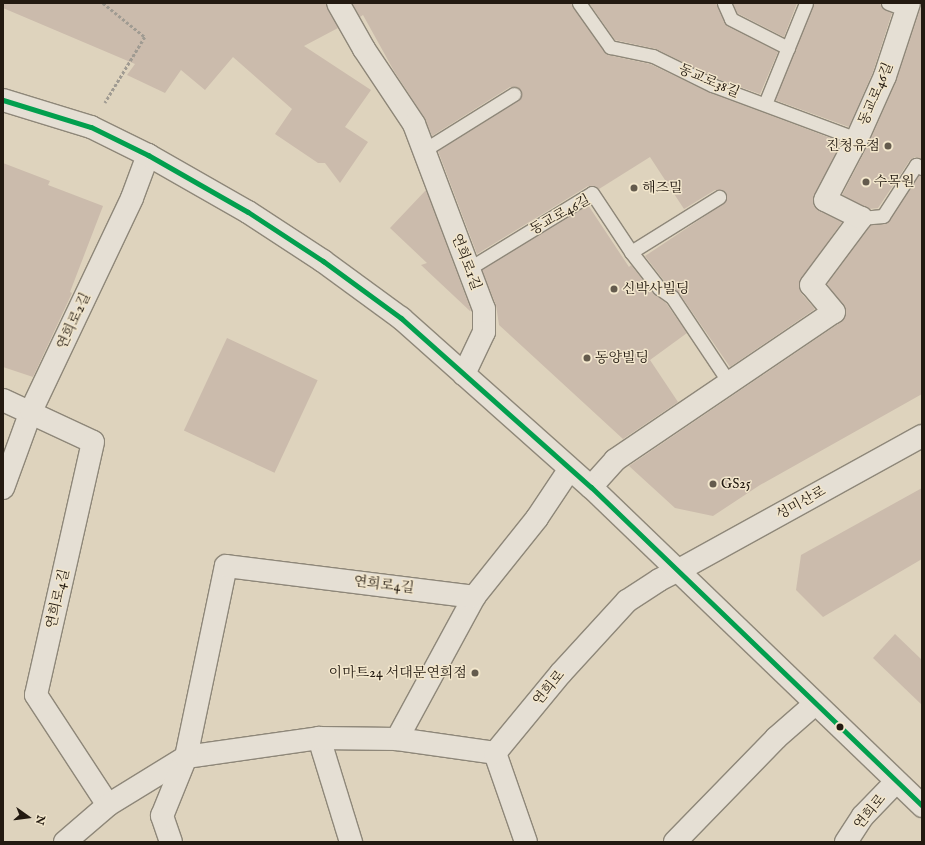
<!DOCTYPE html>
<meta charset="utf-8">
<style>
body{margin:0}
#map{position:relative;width:925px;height:845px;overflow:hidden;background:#ded3bd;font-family:"IM FELL English","Noto Serif KR",serif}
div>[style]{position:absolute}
.building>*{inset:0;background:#cbbbac;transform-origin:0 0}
.path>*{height:2.5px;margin-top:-1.25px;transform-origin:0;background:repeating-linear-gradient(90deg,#a09b92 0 3px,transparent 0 5px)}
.roads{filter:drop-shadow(1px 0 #8e8779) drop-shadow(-1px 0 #8e8779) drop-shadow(0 1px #8e8779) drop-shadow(0 -1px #8e8779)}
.service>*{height:13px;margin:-6.5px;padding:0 6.5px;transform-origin:6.5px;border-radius:6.5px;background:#e5dfd4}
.minor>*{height:22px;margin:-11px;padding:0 11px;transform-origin:11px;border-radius:11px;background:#e5dfd4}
.tertiary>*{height:22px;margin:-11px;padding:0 11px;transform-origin:11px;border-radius:11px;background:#e5dfd4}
.secondary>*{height:22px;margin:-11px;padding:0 11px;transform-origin:11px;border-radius:11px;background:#e5dfd4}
.bus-1>*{height:5px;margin:-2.5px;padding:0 2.5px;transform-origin:2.5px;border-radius:2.5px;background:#029f4e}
.dots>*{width:11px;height:11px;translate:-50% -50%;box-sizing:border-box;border:2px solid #f2e6cc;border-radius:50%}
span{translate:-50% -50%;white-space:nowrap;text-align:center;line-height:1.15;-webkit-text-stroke:3px #f2e6cc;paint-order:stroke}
.street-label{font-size:14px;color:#231a11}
.poi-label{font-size:14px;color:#231a11}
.right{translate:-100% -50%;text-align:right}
.left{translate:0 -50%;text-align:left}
.frame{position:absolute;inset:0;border:4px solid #231a11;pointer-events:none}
.north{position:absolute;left:8px;top:797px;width:40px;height:40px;-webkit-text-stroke:3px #f2e6cc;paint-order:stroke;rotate:104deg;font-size:11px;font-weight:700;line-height:16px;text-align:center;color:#231a11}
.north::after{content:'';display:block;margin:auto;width:14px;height:18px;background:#231a11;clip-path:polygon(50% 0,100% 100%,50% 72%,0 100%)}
</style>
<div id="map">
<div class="building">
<div style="clip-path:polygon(3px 3px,326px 3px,338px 28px,304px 46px,371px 90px,345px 127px,368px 142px,340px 183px,325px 163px,318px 163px,275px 134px,292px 109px,233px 57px,205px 90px,181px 70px,165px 93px,127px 75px,135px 64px,3px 8px)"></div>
<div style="clip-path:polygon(352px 3px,571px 3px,608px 55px,650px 64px,709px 92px,841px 142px,813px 200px,819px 211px,842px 222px,799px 283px,801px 293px,815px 309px,730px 367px,679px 293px,665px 282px,645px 256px,723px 204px,726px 200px,726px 193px,722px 190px,715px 190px,684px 209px,650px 157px,599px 189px,595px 186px,588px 186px,477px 254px,438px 151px,518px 101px,521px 97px,521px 90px,517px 87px,510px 87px,432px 136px,424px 117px,394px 71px,363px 15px,360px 17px)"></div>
<div style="clip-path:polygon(589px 3px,716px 3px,727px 26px,778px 52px,760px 94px,715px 78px,656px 49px,615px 40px)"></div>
<div style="clip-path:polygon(733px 3px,797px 3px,784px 37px,737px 13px)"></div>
<div style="clip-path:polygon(814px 3px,880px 3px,882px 8px,892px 13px,873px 72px,849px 127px,775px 100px)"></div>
<div style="clip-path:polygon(922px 3px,922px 159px,915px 157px,910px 160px,878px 208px,869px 209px,842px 195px,868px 145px,896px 81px)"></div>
<div style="clip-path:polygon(3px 163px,50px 181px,48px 185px,103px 206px,70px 292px,72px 293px,33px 377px,3px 367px)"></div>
<div style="clip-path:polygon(919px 175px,922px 176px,922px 394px,760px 485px,713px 516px,675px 508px,629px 466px,841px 322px,846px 310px,827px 284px,871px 225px,884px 224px,890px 220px)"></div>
<div style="clip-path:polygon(426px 190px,471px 310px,470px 311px,421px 265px,427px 263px,390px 228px)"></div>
<div style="clip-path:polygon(588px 205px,629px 267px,631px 265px,653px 293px,666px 303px,687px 333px,650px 360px,678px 402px,623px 439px,499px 325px,496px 305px,482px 270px)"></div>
<div style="left:227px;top:338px;width:100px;height:102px;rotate:25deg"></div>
<div style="clip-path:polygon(922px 488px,922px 559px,823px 617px,796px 590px,801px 555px)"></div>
<div style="clip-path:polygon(895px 634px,922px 660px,922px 705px,873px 658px)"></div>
</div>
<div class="path">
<div style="left:103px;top:3px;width:54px;rotate:39deg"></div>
<div style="left:145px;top:37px;width:77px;rotate:121.2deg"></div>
</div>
<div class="roads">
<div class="service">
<div style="left:579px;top:3px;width:54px;rotate:54.8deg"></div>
<div style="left:610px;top:47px;width:44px;rotate:11.8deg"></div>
<div style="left:653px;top:56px;width:66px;rotate:26.2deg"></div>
<div style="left:712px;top:85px;width:155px;rotate:20.4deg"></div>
<div style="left:724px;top:3px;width:17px;rotate:66deg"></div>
<div style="left:731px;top:19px;width:64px;rotate:27deg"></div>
<div style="left:888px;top:3px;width:20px;rotate:20deg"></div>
<div style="left:765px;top:104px;width:109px;rotate:-67.9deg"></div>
<div style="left:424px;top:150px;width:106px;rotate:-31.9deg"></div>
<div style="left:861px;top:218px;width:22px;rotate:-5deg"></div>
<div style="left:883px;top:216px;width:61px;rotate:-57.1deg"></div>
<div style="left:916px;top:165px;width:7px;rotate:27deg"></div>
<div style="left:631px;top:252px;width:104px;rotate:-32deg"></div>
<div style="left:468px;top:269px;width:145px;rotate:-31.5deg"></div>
<div style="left:592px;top:193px;width:71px;rotate:56.5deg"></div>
<div style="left:631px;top:252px;width:46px;rotate:52.1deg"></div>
<div style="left:659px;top:288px;width:16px;rotate:35deg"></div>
<div style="left:672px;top:297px;width:105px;rotate:56.3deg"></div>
</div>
<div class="minor">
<div style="left:338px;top:3px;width:53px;rotate:60.5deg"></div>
<div style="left:364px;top:49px;width:90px;rotate:56.3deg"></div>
<div style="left:414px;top:124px;width:198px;rotate:69.3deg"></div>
<div style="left:484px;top:309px;width:23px;rotate:90deg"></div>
<div style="left:484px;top:332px;width:47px;rotate:115.5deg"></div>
<div style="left:3px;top:400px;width:99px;rotate:25deg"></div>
<div style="left:93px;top:442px;width:259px;rotate:102.7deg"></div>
<div style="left:36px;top:695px;width:131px;rotate:56.8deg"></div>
<div style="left:591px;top:487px;width:36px;rotate:-48deg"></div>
<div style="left:615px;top:460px;width:264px;rotate:-34.1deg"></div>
<div style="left:834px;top:312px;width:35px;rotate:-130deg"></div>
<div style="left:811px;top:285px;width:84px;rotate:-53.3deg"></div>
<div style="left:861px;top:218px;width:40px;rotate:-153.4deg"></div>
<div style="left:825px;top:200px;width:69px;rotate:-62.3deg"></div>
<div style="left:857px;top:139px;width:69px;rotate:-66deg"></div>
<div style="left:885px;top:76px;width:77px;rotate:-71.8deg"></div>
<div style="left:3px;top:488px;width:82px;rotate:-70deg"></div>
<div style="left:31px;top:411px;width:236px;rotate:-64.6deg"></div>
<div style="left:132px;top:198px;width:46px;rotate:-69.6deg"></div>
<div style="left:319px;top:738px;width:109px;rotate:72.9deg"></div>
<div style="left:397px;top:739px;width:162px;rotate:-61.5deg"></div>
<div style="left:474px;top:597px;width:101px;rotate:-51.4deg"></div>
<div style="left:537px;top:518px;width:58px;rotate:-56.3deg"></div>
<div style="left:65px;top:842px;width:57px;rotate:-40.7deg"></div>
<div style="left:108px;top:805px;width:92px;rotate:-31.6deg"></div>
<div style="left:186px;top:757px;width:134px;rotate:-8.1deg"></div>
<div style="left:319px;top:738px;width:78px;rotate:0.7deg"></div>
<div style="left:397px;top:739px;width:99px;rotate:8.1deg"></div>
<div style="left:171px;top:842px;width:28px;rotate:-109deg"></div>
<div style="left:162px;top:816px;width:64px;rotate:-67.9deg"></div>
<div style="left:186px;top:757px;width:195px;rotate:-78.2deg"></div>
<div style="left:226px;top:566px;width:250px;rotate:7.1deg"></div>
<div style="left:526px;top:842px;width:94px;rotate:-109.2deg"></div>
<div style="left:495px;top:753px;width:104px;rotate:-50.5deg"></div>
<div style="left:561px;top:673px;width:98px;rotate:-47.5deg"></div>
<div style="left:627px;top:601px;width:38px;rotate:-33deg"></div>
<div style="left:659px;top:580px;width:22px;rotate:-27deg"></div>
<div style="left:675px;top:842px;width:145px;rotate:-45.8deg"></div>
<div style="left:776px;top:738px;width:52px;rotate:-41.1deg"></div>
<div style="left:846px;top:842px;width:31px;rotate:-57deg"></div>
<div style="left:863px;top:816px;width:46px;rotate:-45.9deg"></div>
</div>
<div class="tertiary">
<div style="left:679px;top:570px;width:277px;rotate:-28.9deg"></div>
</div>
<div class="secondary">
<div style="left:3px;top:100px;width:92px;rotate:17.1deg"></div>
<div style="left:91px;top:127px;width:64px;rotate:26.2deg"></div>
<div style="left:148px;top:155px;width:115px;rotate:29.7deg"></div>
<div style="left:248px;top:212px;width:90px;rotate:33.2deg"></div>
<div style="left:323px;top:261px;width:97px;rotate:36.2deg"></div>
<div style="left:401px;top:318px;width:254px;rotate:41.7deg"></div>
<div style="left:591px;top:487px;width:460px;rotate:43.9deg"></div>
</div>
</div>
<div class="bus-1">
<div style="left:3px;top:100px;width:92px;rotate:17.1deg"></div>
<div style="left:91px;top:127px;width:64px;rotate:26.2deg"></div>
<div style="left:148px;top:155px;width:115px;rotate:29.7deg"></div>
<div style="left:248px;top:212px;width:90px;rotate:33.2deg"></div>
<div style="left:323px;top:261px;width:97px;rotate:36.2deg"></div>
<div style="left:401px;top:318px;width:254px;rotate:41.7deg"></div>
<div style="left:591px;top:487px;width:460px;rotate:43.9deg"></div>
</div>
<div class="dots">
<div style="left:888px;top:146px;background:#645b4d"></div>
<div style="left:866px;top:182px;background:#645b4d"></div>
<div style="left:634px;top:188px;background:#645b4d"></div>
<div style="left:614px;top:289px;background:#645b4d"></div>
<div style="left:587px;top:358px;background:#645b4d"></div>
<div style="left:713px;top:484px;background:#645b4d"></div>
<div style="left:475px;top:673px;background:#645b4d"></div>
<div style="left:840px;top:727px;background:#231a11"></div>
</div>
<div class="street-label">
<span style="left:709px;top:81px;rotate:23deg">동교로38길</span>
<span style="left:876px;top:94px;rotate:-67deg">동교로46길</span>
<span style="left:560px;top:215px;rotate:-29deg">동교로46길</span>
<span style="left:466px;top:262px;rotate:69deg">연희로1길</span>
<span style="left:74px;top:321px;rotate:-65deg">연희로2길</span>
<span style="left:801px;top:503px;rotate:-29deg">성미산로</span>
<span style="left:384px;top:585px;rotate:7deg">연희로4길</span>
<span style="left:58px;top:599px;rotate:-77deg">연희로4길</span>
<span style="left:549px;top:688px;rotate:-50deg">연희로</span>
<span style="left:870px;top:812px;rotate:-50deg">연희로</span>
</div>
<div class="poi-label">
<span class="right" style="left:880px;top:146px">진청유점</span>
<span class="left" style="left:874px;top:182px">수목원</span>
<span class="left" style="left:642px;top:188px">해즈밀</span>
<span class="left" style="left:622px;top:289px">신박사빌딩</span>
<span class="left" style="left:595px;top:358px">동양빌딩</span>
<span class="left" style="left:721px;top:484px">GS25</span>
<span class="right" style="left:467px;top:673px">이마트24 서대문연희점</span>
</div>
<div class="frame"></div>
<div class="north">N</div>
</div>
